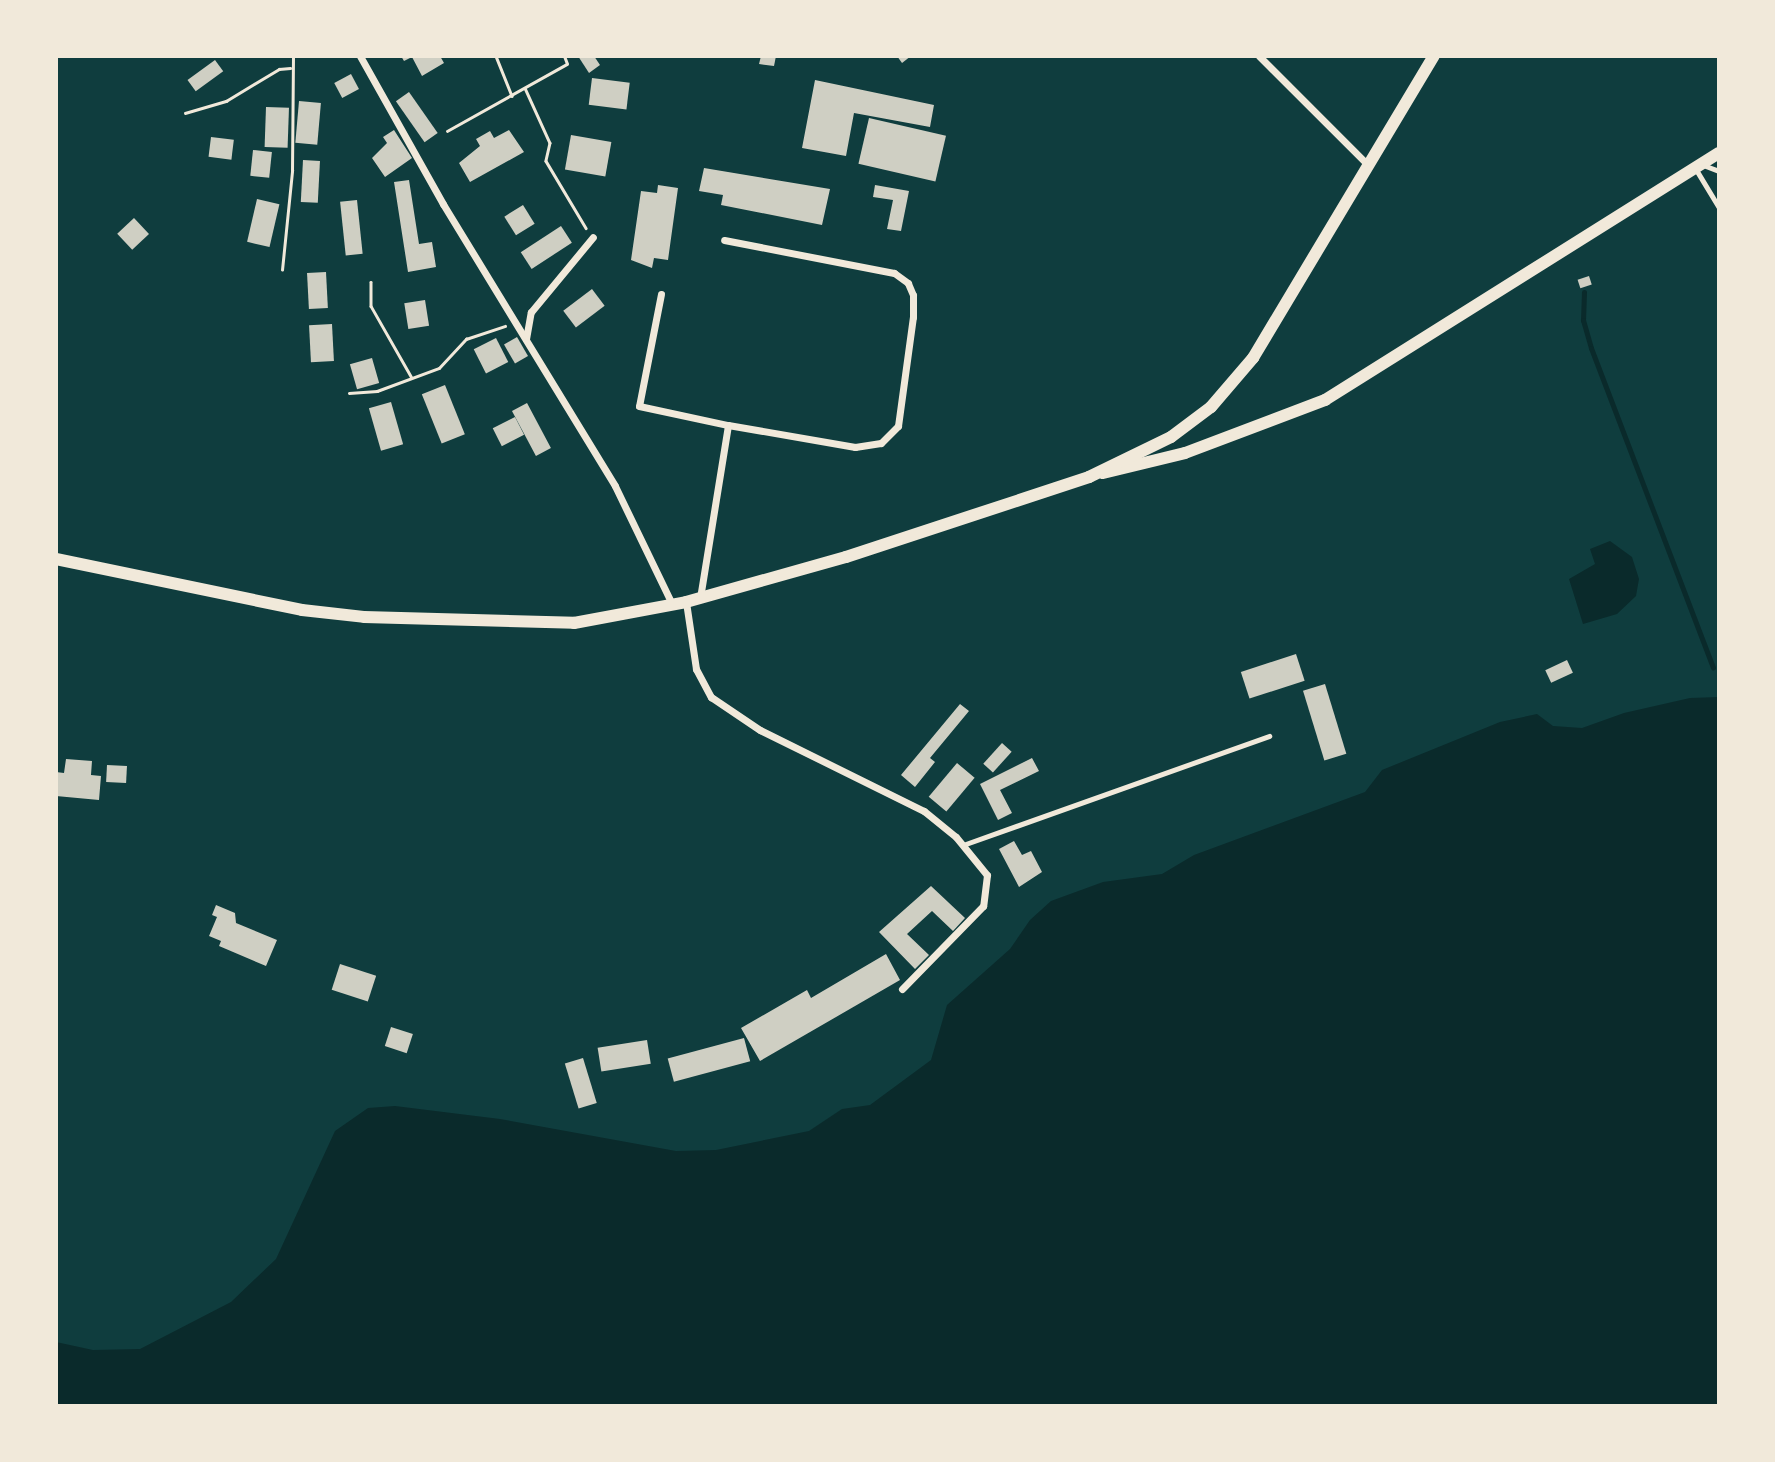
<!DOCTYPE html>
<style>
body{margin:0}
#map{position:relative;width:1775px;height:1462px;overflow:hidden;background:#0f3d3e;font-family:"Noto Sans",sans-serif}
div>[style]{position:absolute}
.water>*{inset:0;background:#0a2a2b}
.stream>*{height:5px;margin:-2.5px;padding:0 2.5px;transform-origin:2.5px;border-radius:2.5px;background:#0a2a2b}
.building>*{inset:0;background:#cfcfc3;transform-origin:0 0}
.path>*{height:2.5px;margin:-1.25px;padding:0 1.25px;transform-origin:1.25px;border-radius:1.25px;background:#f1e9da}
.service>*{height:4.5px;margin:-2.25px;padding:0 2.25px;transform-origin:2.25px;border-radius:2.25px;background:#f1e9da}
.minor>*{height:7px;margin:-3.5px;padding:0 3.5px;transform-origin:3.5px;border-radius:3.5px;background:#f1e9da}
.secondary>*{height:12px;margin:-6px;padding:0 6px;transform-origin:6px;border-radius:6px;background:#f1e9da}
.primary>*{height:12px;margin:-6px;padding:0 6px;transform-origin:6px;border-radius:6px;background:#f1e9da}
span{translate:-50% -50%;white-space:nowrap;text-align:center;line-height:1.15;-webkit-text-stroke:5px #f1e9da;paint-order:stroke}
.frame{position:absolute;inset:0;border:58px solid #f1e9da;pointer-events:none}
</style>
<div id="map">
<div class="water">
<div style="clip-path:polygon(1610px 541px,1632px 557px,1639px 579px,1636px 596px,1617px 614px,1583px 624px,1569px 579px,1595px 564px,1590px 549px)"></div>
<div style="clip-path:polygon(1719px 697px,1719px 1406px,56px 1406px,56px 1342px,93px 1350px,140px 1349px,231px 1302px,276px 1259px,335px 1131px,368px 1108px,395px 1106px,500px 1119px,676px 1151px,716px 1150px,809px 1131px,842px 1109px,870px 1105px,931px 1060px,947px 1005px,1010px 949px,1030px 920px,1051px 901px,1103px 882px,1162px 874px,1194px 855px,1365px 792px,1382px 770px,1500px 722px,1537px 714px,1553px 726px,1582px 728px,1624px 713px,1690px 698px)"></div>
</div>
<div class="stream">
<div style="left:1584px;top:292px;width:28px;rotate:92deg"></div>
<div style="left:1583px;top:320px;width:29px;rotate:74deg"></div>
<div style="left:1591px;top:348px;width:342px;rotate:69.1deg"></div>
</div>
<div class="building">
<div style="clip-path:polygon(401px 56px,440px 56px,444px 63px,422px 76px,412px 57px,404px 61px)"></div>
<div style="clip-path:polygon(578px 56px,594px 56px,600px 65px,589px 73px)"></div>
<div style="clip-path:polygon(761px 56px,776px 56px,774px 66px,759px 64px)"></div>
<div style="clip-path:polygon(897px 56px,911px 56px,902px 63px)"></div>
<div style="left:215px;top:60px;width:14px;height:34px;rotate:54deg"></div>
<div style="left:351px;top:74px;width:17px;height:19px;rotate:62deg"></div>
<div style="left:592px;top:78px;width:38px;height:27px;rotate:7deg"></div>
<div style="clip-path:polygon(815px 80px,934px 105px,930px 127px,854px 113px,846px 156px,802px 148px)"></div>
<div style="left:409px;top:92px;width:50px;height:16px;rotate:55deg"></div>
<div style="left:299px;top:101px;width:22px;height:42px;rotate:5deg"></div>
<div style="left:266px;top:107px;width:23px;height:40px;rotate:2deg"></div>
<div style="left:869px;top:118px;width:79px;height:47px;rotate:13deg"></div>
<div style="clip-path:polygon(394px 130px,412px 158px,385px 177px,372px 158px,387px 143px,383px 137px)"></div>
<div style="clip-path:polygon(509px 130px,524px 152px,470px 182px,459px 163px,480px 146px,476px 139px,490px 131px,494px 138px)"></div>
<div style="left:571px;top:135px;width:41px;height:35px;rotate:10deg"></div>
<div style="left:211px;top:137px;width:23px;height:20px;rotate:7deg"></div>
<div style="left:253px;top:150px;width:19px;height:26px;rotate:6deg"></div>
<div style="left:303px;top:160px;width:17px;height:42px;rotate:3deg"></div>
<div style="clip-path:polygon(704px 168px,830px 189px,822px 225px,721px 205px,723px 195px,699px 191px)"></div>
<div style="clip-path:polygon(409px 180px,419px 244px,432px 242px,436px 267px,408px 272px,394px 182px)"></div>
<div style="clip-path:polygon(658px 185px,678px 188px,668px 260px,654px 258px,652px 268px,631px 260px,641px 191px,657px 193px)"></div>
<div style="clip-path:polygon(875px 185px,909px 191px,901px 231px,887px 229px,893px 200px,873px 197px)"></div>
<div style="left:257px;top:199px;width:23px;height:44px;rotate:13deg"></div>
<div style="left:357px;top:200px;width:54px;height:17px;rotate:84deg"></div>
<div style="left:523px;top:205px;width:22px;height:22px;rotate:58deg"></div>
<div style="left:134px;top:218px;width:22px;height:23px;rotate:47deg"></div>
<div style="left:561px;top:226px;width:20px;height:48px;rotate:57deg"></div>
<div style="left:326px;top:272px;width:36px;height:19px;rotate:87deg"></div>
<div style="left:1589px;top:276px;width:9px;height:12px;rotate:72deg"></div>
<div style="left:592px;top:289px;width:21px;height:36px;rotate:53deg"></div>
<div style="left:425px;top:300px;width:26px;height:21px;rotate:81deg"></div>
<div style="left:332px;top:324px;width:37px;height:23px;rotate:87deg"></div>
<div style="left:517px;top:337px;width:22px;height:15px;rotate:60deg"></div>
<div style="left:496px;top:338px;width:27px;height:25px;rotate:63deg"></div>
<div style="left:372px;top:358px;width:26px;height:23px;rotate:74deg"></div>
<div style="left:445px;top:385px;width:53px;height:25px;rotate:68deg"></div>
<div style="left:391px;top:402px;width:44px;height:23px;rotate:74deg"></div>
<div style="left:527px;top:403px;width:51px;height:17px;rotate:62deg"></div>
<div style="left:515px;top:417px;width:20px;height:25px;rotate:63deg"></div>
<div style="left:1296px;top:654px;width:28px;height:58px;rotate:72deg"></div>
<div style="left:1567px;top:660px;width:14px;height:24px;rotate:65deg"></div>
<div style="left:1325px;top:684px;width:73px;height:23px;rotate:73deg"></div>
<div style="clip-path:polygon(960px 704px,969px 711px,930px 758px,935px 762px,915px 787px,901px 775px)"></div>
<div style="left:1002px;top:743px;width:13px;height:28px;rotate:42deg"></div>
<div style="clip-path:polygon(1032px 758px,1039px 771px,1000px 790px,1012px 813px,998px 820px,980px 784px)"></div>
<div style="clip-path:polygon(66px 759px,92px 761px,91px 775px,101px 776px,99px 800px,56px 796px,56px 772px,64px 773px)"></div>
<div style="left:957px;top:763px;width:23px;height:44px;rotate:40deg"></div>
<div style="left:107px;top:765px;width:20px;height:17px;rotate:3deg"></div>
<div style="clip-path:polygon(1014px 841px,1022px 855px,1031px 851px,1042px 872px,1019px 887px,999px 849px)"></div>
<div style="clip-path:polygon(931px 886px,965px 918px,953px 931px,932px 911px,907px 934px,929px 955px,915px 969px,879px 932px)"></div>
<div style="clip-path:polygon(216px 905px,235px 913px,236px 923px,277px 940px,266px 966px,219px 946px,221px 941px,209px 936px,217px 917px,212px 915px)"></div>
<div style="clip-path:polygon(886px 954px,900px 980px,760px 1061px,741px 1028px,807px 990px,811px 998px)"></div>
<div style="left:340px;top:964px;width:38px;height:27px;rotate:18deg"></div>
<div style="left:391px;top:1027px;width:23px;height:20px;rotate:18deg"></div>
<div style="left:744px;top:1038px;width:24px;height:79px;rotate:75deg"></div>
<div style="left:647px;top:1040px;width:24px;height:50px;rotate:81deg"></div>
<div style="left:583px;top:1058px;width:47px;height:19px;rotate:73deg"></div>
</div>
<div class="path">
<div style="left:496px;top:56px;width:43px;rotate:68.2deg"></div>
<div style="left:525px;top:88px;width:60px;rotate:65.6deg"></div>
<div style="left:550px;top:143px;width:18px;rotate:103deg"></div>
<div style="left:546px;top:161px;width:78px;rotate:59.2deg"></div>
<div style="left:185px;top:113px;width:43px;rotate:-16.3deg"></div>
<div style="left:226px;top:101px;width:62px;rotate:-31.1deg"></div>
<div style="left:279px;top:69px;width:11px;rotate:-5deg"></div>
<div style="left:447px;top:131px;width:137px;rotate:-29.2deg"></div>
<div style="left:567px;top:64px;width:9px;rotate:-111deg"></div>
<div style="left:282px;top:270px;width:100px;rotate:-84.2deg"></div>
<div style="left:292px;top:171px;width:115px;rotate:-89.5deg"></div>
<div style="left:371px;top:282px;width:24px;rotate:90deg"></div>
<div style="left:371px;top:306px;width:81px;rotate:60.3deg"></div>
<div style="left:349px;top:393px;width:28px;rotate:-4deg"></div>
<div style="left:377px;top:391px;width:66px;rotate:-20.4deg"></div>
<div style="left:439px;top:368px;width:40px;rotate:-47deg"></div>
<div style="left:466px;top:339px;width:41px;rotate:-18.4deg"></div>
</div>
<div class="service">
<div style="left:1706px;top:166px;width:14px;rotate:21deg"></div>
<div style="left:1696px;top:169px;width:44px;rotate:58.8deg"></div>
<div style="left:963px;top:845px;width:325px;rotate:-19.6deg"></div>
</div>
<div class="minor">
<div style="left:360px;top:56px;width:170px;rotate:60.7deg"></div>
<div style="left:443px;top:204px;width:330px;rotate:58.6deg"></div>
<div style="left:615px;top:486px;width:131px;rotate:64.2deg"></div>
<div style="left:1259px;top:56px;width:154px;rotate:45deg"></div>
<div style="left:661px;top:294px;width:114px;rotate:101.1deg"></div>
<div style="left:639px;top:406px;width:91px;rotate:12.1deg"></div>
<div style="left:526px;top:339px;width:27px;rotate:-80deg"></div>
<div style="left:531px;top:312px;width:97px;rotate:-50.4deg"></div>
<div style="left:700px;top:598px;width:175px;rotate:-80.8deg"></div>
<div style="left:728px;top:425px;width:129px;rotate:9.8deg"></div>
<div style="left:855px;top:447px;width:26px;rotate:-9deg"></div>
<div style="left:881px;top:443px;width:24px;rotate:-45deg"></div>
<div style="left:898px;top:426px;width:110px;rotate:-82.2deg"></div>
<div style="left:913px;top:317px;width:22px;rotate:-90deg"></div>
<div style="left:913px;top:295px;width:13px;rotate:-113deg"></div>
<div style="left:908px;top:283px;width:17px;rotate:-144deg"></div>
<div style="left:894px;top:273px;width:173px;rotate:-169deg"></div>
<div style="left:686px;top:602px;width:68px;rotate:81.5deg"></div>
<div style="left:696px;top:669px;width:32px;rotate:62deg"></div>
<div style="left:711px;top:697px;width:59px;rotate:34deg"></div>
<div style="left:760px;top:730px;width:183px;rotate:26.3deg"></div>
<div style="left:924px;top:811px;width:41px;rotate:39.1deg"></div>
<div style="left:956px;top:837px;width:49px;rotate:50.8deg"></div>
<div style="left:987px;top:875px;width:31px;rotate:97deg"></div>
<div style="left:983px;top:906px;width:116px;rotate:134.3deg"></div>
</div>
<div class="secondary">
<div style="left:1103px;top:473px;width:84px;rotate:-13.7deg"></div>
<div style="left:1185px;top:453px;width:150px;rotate:-20.7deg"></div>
<div style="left:1325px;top:400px;width:465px;rotate:-32.1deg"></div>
</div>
<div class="primary">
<div style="left:56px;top:559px;width:251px;rotate:11.7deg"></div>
<div style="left:302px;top:610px;width:62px;rotate:6.4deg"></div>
<div style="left:364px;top:617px;width:210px;rotate:1.6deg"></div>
<div style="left:574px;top:623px;width:114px;rotate:-10.6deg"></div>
<div style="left:686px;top:602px;width:166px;rotate:-15.7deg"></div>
<div style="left:846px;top:557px;width:256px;rotate:-18.2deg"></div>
<div style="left:1089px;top:477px;width:91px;rotate:-26deg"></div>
<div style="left:1171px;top:437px;width:50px;rotate:-36.9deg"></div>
<div style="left:1211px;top:407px;width:65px;rotate:-49.4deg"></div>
<div style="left:1253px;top:358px;width:352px;rotate:-59.1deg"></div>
</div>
<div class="frame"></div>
</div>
